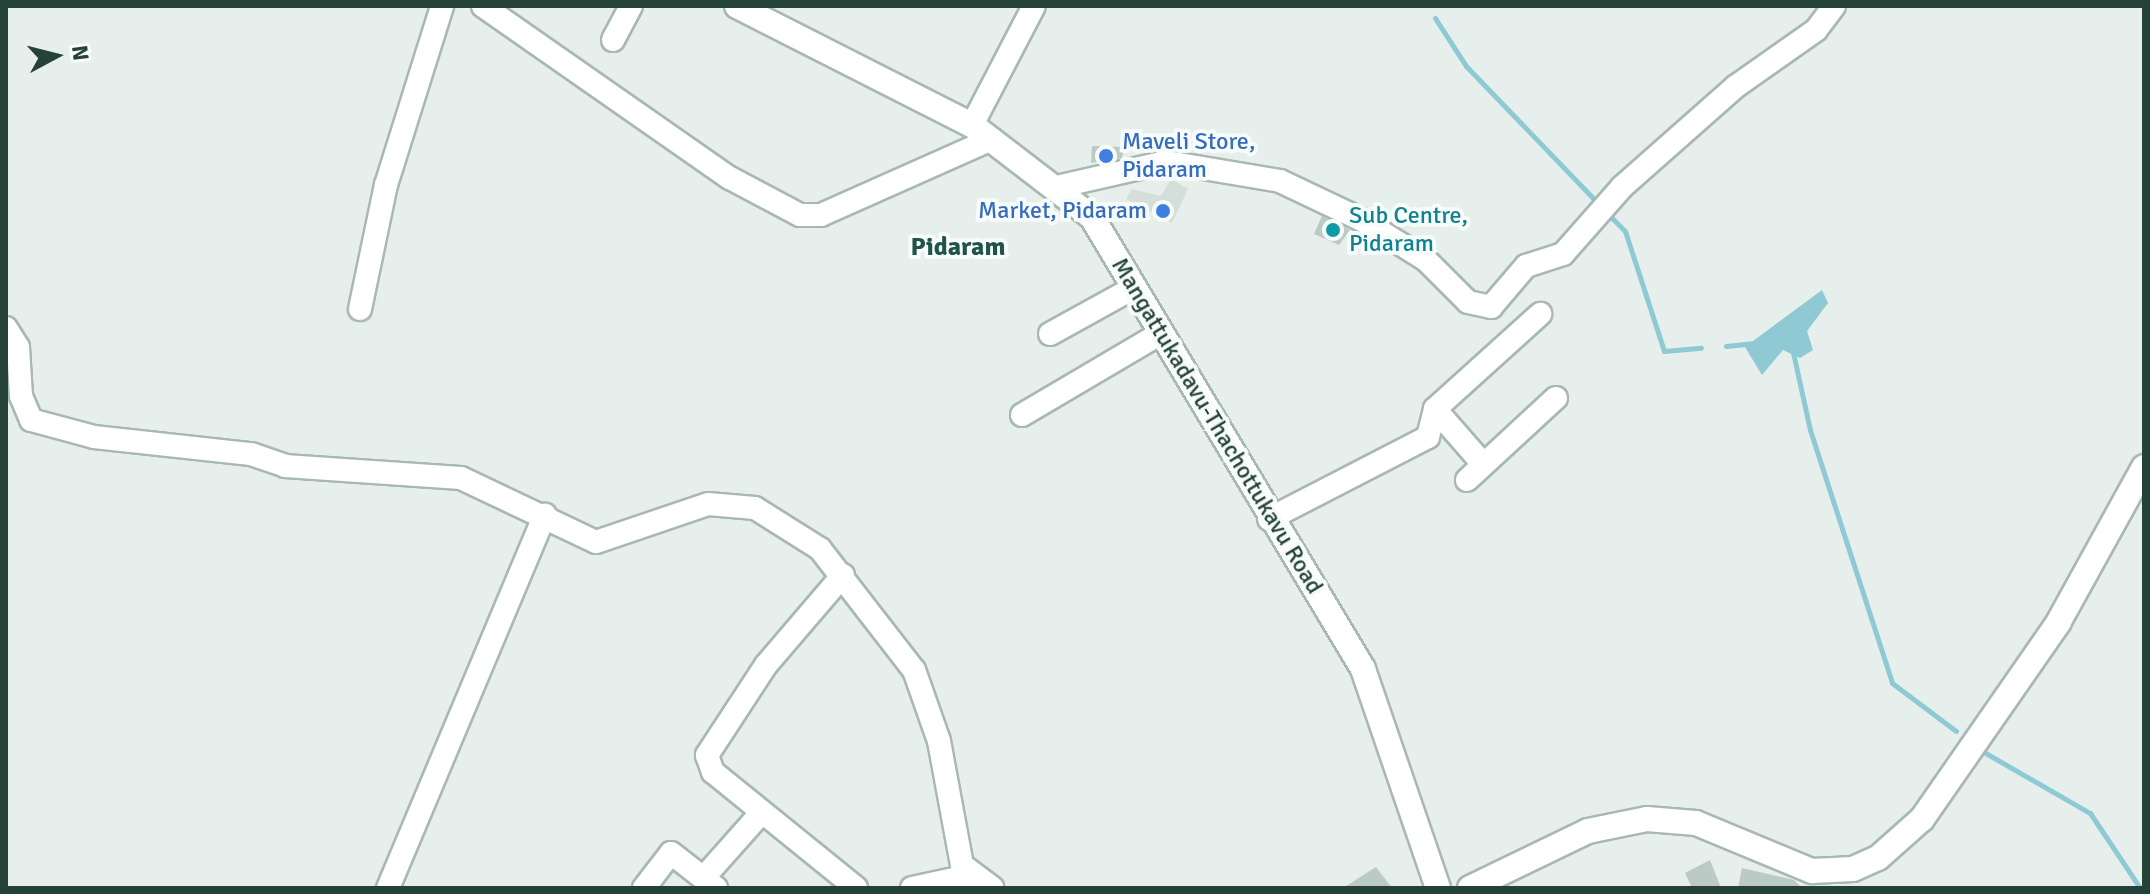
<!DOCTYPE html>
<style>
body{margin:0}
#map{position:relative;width:2150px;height:894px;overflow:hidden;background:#e6efeb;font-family:Signika,sans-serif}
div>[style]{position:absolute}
.built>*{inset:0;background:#d4dfda}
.water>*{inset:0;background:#8ec9d4}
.stream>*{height:5px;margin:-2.5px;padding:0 2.5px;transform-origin:2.5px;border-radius:2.5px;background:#8ec9d4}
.building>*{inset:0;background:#bbcac4}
.roads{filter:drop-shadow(2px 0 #a8b8b2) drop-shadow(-2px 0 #a8b8b2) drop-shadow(0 2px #a8b8b2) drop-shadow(0 -2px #a8b8b2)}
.street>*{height:22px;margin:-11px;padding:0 11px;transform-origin:11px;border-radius:11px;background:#fff}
.secondary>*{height:24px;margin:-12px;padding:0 12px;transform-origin:12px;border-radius:12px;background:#fff}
.dots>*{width:22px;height:22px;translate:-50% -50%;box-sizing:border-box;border:4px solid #f7fbf9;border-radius:50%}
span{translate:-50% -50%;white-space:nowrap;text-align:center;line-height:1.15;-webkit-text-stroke:8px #f7fbf9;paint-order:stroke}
.shop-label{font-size:24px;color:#366cbe}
.left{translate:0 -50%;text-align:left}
.right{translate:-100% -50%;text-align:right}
.culture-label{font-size:24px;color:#0d838f}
.street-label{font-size:24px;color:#24423a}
.neighbourhood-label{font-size:26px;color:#1f5548;font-weight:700}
.frame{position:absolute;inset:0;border:8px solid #24423a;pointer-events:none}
.north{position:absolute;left:16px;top:16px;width:80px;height:80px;-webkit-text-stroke:6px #f7fbf9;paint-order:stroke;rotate:83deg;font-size:22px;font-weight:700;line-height:32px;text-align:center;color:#24423a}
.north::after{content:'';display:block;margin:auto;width:28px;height:36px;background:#24423a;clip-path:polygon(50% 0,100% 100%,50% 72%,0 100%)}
</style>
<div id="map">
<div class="built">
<div style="clip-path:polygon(1171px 179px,1188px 189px,1172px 223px,1126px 199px,1132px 189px,1161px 196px)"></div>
</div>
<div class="water">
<div style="clip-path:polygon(1822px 290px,1828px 303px,1807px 331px,1813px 350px,1800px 358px,1783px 350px,1762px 375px,1745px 347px)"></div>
</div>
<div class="stream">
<div style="left:1435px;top:18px;width:57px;rotate:57.1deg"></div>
<div style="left:1466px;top:66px;width:190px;rotate:46.1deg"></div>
<div style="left:1607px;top:213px;width:25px;rotate:45deg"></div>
<div style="left:1625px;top:231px;width:126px;rotate:72deg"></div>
<div style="left:1664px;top:351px;width:37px;rotate:-5deg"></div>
<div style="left:1726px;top:346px;width:31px;rotate:-6deg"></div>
<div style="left:1792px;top:348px;width:84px;rotate:77.6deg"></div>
<div style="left:1810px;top:430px;width:266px;rotate:72deg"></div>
<div style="left:1892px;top:683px;width:80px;rotate:36.9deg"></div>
<div style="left:1982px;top:751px;width:125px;rotate:29.9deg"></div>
<div style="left:2090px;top:813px;width:90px;rotate:56.3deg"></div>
</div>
<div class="building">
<div style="clip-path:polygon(1092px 146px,1124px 147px,1122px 158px,1091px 163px)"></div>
<div style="clip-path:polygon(1322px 216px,1350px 230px,1339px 245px,1314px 234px)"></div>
<div style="clip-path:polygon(1710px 860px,1721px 888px,1692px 888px,1685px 873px)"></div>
<div style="clip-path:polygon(1376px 867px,1392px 888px,1343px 888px)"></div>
<div style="clip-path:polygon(1742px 868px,1794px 880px,1802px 888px,1738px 888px)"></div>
</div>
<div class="roads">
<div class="street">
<div style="left:483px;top:6px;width:301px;rotate:34.9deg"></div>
<div style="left:730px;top:178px;width:79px;rotate:27.9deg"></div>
<div style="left:800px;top:215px;width:21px"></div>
<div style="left:821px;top:215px;width:187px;rotate:-24deg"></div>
<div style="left:613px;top:40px;width:38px;rotate:-62deg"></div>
<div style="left:972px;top:125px;width:134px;rotate:-62.5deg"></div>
<div style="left:1061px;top:186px;width:109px;rotate:-12.8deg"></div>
<div style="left:1167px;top:162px;width:115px;rotate:9.5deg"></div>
<div style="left:1280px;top:181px;width:91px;rotate:25.4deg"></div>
<div style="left:1362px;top:220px;width:75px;rotate:32deg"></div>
<div style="left:1426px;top:260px;width:59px;rotate:45deg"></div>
<div style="left:1468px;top:302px;width:24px;rotate:12deg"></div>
<div style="left:1491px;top:307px;width:54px;rotate:-49.5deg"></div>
<div style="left:1526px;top:266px;width:39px;rotate:-18deg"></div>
<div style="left:1563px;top:254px;width:89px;rotate:-48.6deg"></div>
<div style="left:1622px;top:187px;width:151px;rotate:-41.5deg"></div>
<div style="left:1735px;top:87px;width:99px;rotate:-35.1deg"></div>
<div style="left:1816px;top:30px;width:30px;rotate:-53deg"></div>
<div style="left:360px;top:309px;width:127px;rotate:-78.2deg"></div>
<div style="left:386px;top:185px;width:188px;rotate:-72.6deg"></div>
<div style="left:6px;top:328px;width:22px;rotate:58deg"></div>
<div style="left:18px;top:347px;width:49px;rotate:86.5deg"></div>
<div style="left:21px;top:396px;width:26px;rotate:67deg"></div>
<div style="left:31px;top:420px;width:65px;rotate:15.1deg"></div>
<div style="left:94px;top:437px;width:158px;rotate:6.2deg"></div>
<div style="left:251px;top:454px;width:36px;rotate:19deg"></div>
<div style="left:285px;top:466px;width:176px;rotate:3.9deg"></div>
<div style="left:461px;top:478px;width:149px;rotate:25.4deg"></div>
<div style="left:596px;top:542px;width:118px;rotate:-18.7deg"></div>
<div style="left:708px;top:504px;width:47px;rotate:4.9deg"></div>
<div style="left:755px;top:508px;width:77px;rotate:32.2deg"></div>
<div style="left:820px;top:549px;width:153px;rotate:52.2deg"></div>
<div style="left:914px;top:670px;width:75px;rotate:70.6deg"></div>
<div style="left:939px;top:741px;width:126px;rotate:79.5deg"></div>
<div style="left:962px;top:865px;width:38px;rotate:37deg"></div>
<div style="left:1050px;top:334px;width:97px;rotate:-28.9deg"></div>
<div style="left:1435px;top:409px;width:73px;rotate:48.9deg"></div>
<div style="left:1022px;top:415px;width:161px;rotate:-30.5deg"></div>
<div style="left:1467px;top:480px;width:121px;rotate:-42.7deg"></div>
<div style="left:1269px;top:519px;width:179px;rotate:-27.3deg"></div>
<div style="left:1428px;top:437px;width:29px;rotate:-76deg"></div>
<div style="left:1435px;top:409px;width:142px;rotate:-42.1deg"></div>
<div style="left:843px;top:575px;width:118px;rotate:130.5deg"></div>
<div style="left:766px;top:665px;width:108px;rotate:123.2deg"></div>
<div style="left:707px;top:755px;width:18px;rotate:71deg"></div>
<div style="left:713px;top:772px;width:184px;rotate:39deg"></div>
<div style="left:706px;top:875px;width:84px;rotate:-48.4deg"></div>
<div style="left:388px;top:888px;width:405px;rotate:-67.2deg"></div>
<div style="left:644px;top:888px;width:44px;rotate:-52.4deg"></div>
<div style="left:671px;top:853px;width:57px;rotate:37.9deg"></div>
<div style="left:912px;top:888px;width:57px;rotate:-12.1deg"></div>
</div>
<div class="secondary">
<div style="left:737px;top:6px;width:263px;rotate:26.9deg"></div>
<div style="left:972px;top:125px;width:151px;rotate:37.5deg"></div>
<div style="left:1092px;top:217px;width:527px;rotate:59.05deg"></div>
<div style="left:1363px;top:669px;width:231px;rotate:71.1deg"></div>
<div style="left:1470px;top:888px;width:131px;rotate:-25.8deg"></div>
<div style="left:1588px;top:831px;width:60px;rotate:-11.5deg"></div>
<div style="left:1647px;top:819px;width:49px;rotate:4.7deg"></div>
<div style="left:1696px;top:823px;width:126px;rotate:22.5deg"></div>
<div style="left:1812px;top:871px;width:41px;rotate:-2.8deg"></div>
<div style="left:1853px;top:869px;width:27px;rotate:-24deg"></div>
<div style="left:1878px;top:858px;width:59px;rotate:-41.6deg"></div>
<div style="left:1922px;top:819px;width:239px;rotate:-55.2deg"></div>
<div style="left:2058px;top:623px;width:178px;rotate:-61.1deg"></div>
</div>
</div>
<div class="dots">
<div style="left:1106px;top:156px;background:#3f7fe0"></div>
<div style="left:1163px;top:211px;background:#3f7fe0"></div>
<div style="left:1333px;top:230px;background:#0f9aa8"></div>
</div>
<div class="shop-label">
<span class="left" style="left:1122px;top:156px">Maveli Store,<br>Pidaram</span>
<span class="right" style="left:1147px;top:211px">Market, Pidaram</span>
</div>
<div class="culture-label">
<span class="left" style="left:1349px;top:230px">Sub Centre,<br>Pidaram</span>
</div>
<div class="street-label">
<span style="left:1217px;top:426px;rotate:59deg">Mangattukadavu-Thachottukavu Road</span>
</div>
<div class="neighbourhood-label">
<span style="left:958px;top:248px">Pidaram</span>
</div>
<div class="frame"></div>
<div class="north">N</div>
</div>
